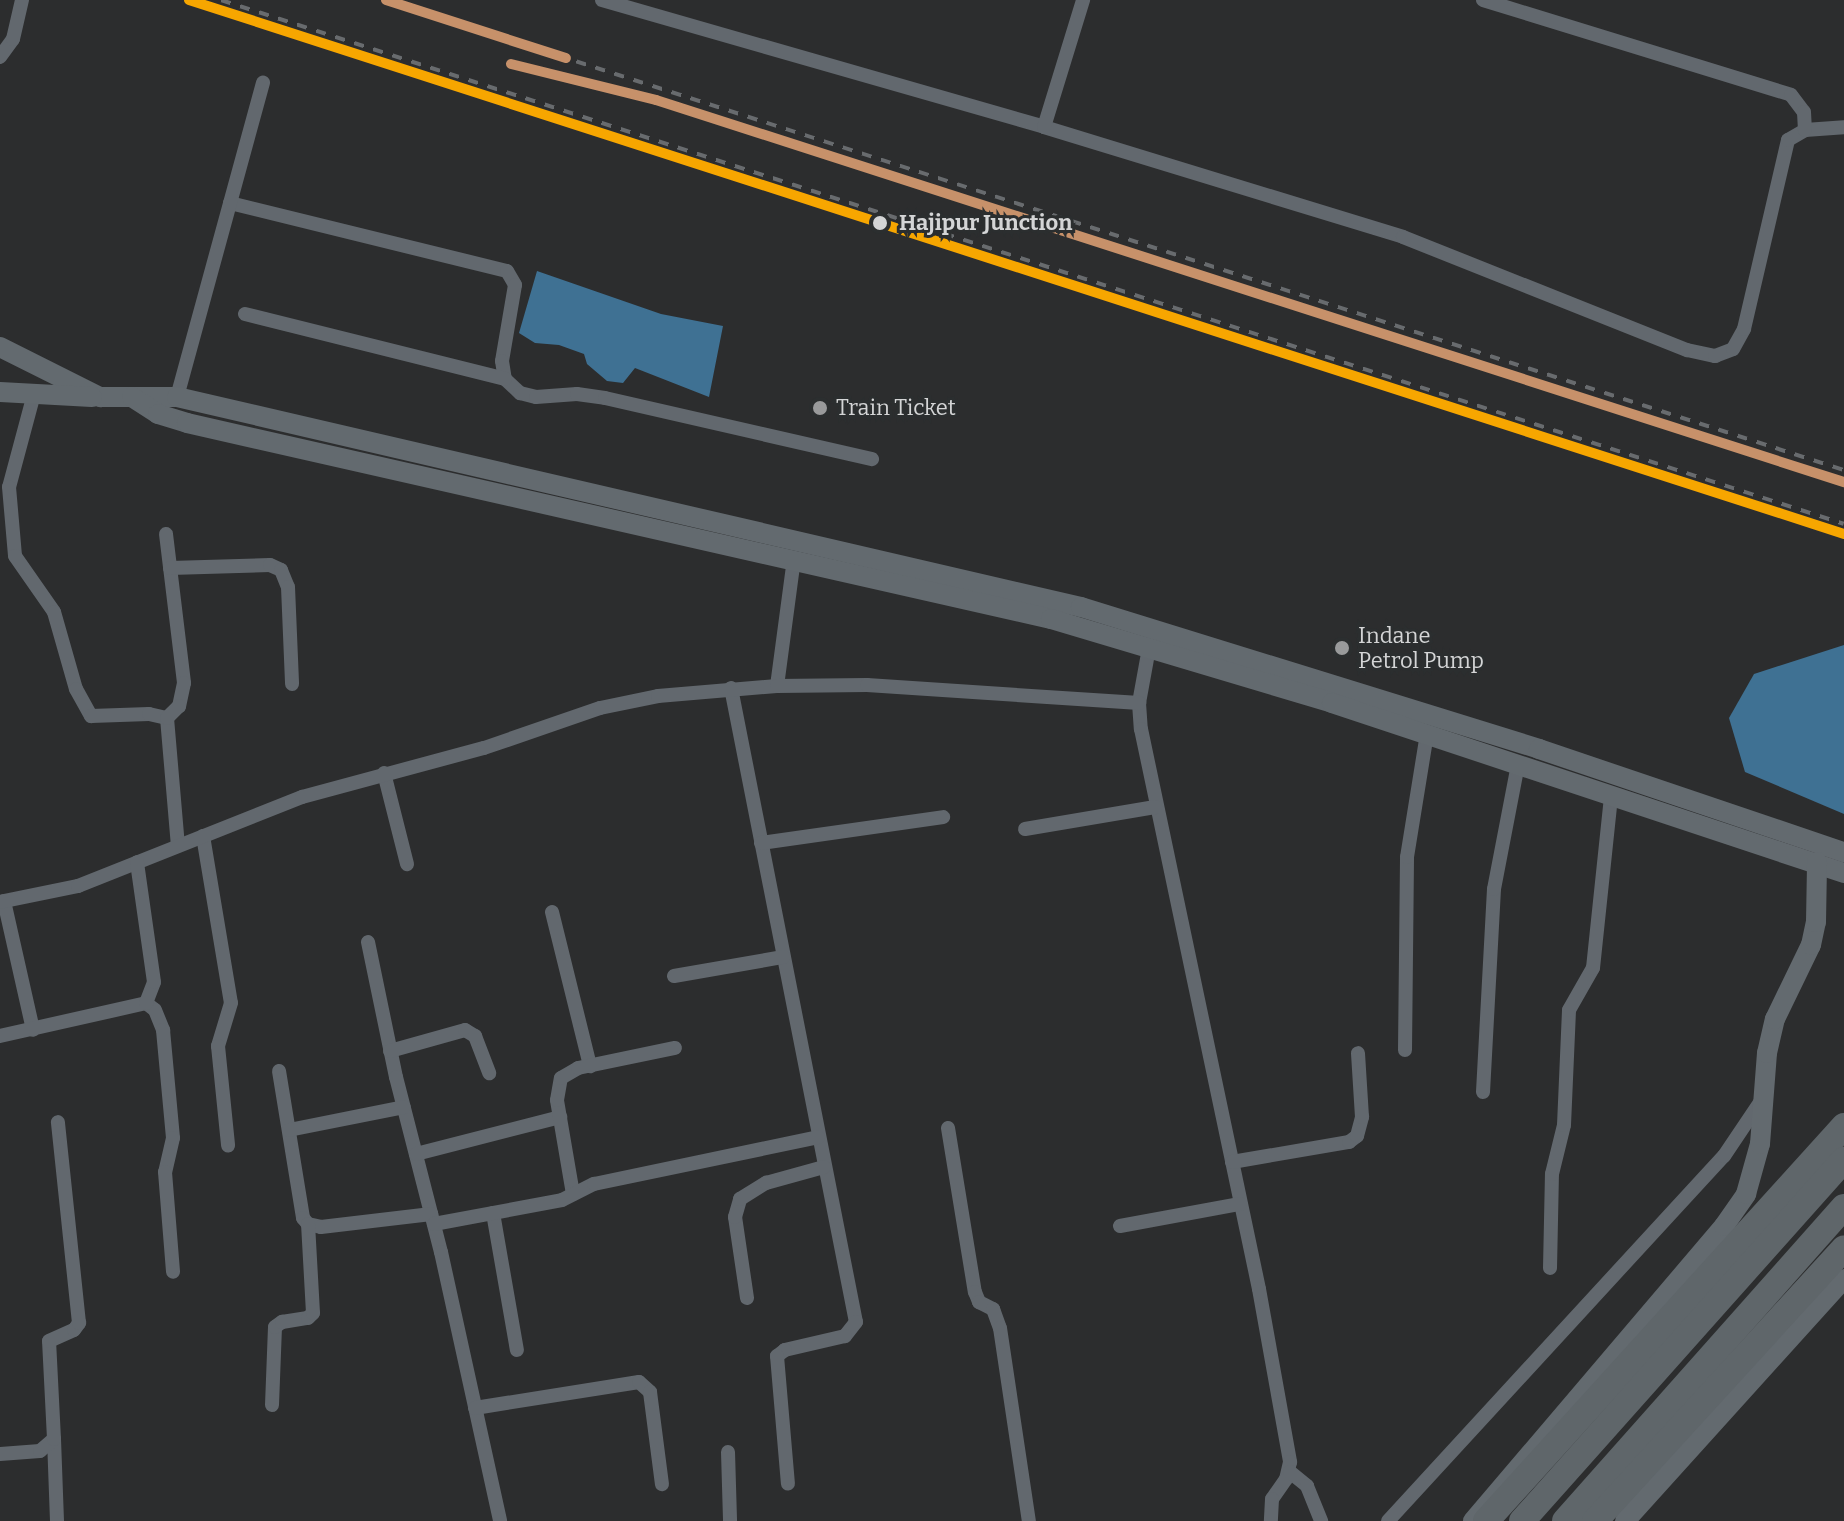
<!DOCTYPE html>
<style>
body{margin:0}
#map{position:relative;width:1844px;height:1521px;overflow:hidden;background:#2c2d2e;font-family:Bitter,serif}
div>[style]{position:absolute}
.water>*{inset:0;background:#3f7193}
.street>*{height:14px;margin:-7px;padding:0 7px;transform-origin:7px;border-radius:7px;background:#62686e}
.secondary>*{height:20px;margin:-10px;padding:0 10px;transform-origin:10px;border-radius:10px;background:#636a6f}
.highway>*{height:26px;margin:-13px;padding:0 13px;transform-origin:13px;border-radius:13px;background:#5f666a}
.rail>*{height:4px;margin-top:-2px;transform-origin:0;background:repeating-linear-gradient(90deg,#686b6e 0 10px,transparent 0 20px)}
.rail-1>*{height:10px;margin:-5px;padding:0 5px;transform-origin:5px;border-radius:5px;background:#f7a600}
.rail-2>*{height:10px;margin:-5px;padding:0 5px;transform-origin:5px;border-radius:5px;background:#c7916a}
.dots>*{width:22px;height:22px;translate:-50% -50%;box-sizing:border-box;border:4px solid #2b2e2f;border-radius:50%}
span{translate:-50% -50%;white-space:nowrap;text-align:center;line-height:1.15;-webkit-text-stroke:6px #2b2e2f;paint-order:stroke}
.stop-label{font-size:22px;color:#d4d5d6;font-weight:700}
.left{translate:0 -50%;text-align:left}
.poi-label{font-size:22px;color:#d4d5d6}
</style>
<div id="map">
<div class="water">
<div style="clip-path:polygon(537px 271px,661px 314px,723px 326px,709px 397px,635px 368px,623px 383px,607px 381px,587px 364px,584px 354px,559px 345px,535px 343px,519px 333px)"></div>
<div style="clip-path:polygon(1844px 645px,1844px 814px,1745px 772px,1729px 718px,1754px 674px)"></div>
</div>
<div class="street">
<div style="left:602px;top:0;width:460px;rotate:16deg"></div>
<div style="left:1044px;top:127px;width:375px;rotate:17deg"></div>
<div style="left:1403px;top:237px;width:306px;rotate:21.7deg"></div>
<div style="left:1687px;top:350px;width:29px;rotate:12deg"></div>
<div style="left:1715px;top:356px;width:19px;rotate:-21deg"></div>
<div style="left:1733px;top:349px;width:23px;rotate:-61deg"></div>
<div style="left:1744px;top:329px;width:194px;rotate:-76.9deg"></div>
<div style="left:1788px;top:140px;width:20px;rotate:-30deg"></div>
<div style="left:1805px;top:130px;width:39px;rotate:-4deg"></div>
<div style="left:1483px;top:0;width:322px;rotate:17.1deg"></div>
<div style="left:1791px;top:95px;width:21px;rotate:53deg"></div>
<div style="left:1804px;top:112px;width:18px;rotate:87deg"></div>
<div style="left:0;top:57px;width:22px;rotate:-54deg"></div>
<div style="left:13px;top:39px;width:40px;rotate:-77deg"></div>
<div style="left:1044px;top:127px;width:133px;rotate:-72.9deg"></div>
<div style="left:230px;top:203px;width:285px;rotate:13.8deg"></div>
<div style="left:507px;top:271px;width:16px;rotate:60deg"></div>
<div style="left:515px;top:285px;width:77px;rotate:99.7deg"></div>
<div style="left:502px;top:361px;width:18px;rotate:81deg"></div>
<div style="left:505px;top:379px;width:21px;rotate:43deg"></div>
<div style="left:520px;top:393px;width:16px;rotate:14deg"></div>
<div style="left:536px;top:397px;width:41px;rotate:-4.2deg"></div>
<div style="left:577px;top:394px;width:28px;rotate:8deg"></div>
<div style="left:605px;top:398px;width:274px;rotate:12.9deg"></div>
<div style="left:245px;top:314px;width:268px;rotate:14deg"></div>
<div style="left:34px;top:394px;width:96px;rotate:105deg"></div>
<div style="left:9px;top:487px;width:69px;rotate:85deg"></div>
<div style="left:15px;top:556px;width:68px;rotate:55.1deg"></div>
<div style="left:54px;top:612px;width:80px;rotate:74.1deg"></div>
<div style="left:76px;top:689px;width:31px;rotate:61deg"></div>
<div style="left:91px;top:716px;width:58px;rotate:-2deg"></div>
<div style="left:149px;top:714px;width:18px;rotate:13deg"></div>
<div style="left:167px;top:718px;width:128px;rotate:85.1deg"></div>
<div style="left:177px;top:397px;width:326px;rotate:-74.7deg"></div>
<div style="left:166px;top:534px;width:150px;rotate:83.1deg"></div>
<div style="left:184px;top:683px;width:24px;rotate:102deg"></div>
<div style="left:179px;top:706px;width:17px;rotate:135deg"></div>
<div style="left:170px;top:568px;width:100px;rotate:-1.7deg"></div>
<div style="left:270px;top:565px;width:12px;rotate:24deg"></div>
<div style="left:281px;top:570px;width:18px;rotate:68deg"></div>
<div style="left:288px;top:587px;width:97px;rotate:87.6deg"></div>
<div style="left:1149px;top:648px;width:56px;rotate:100.3deg"></div>
<div style="left:1139px;top:703px;width:26px;rotate:86deg"></div>
<div style="left:1141px;top:729px;width:572px;rotate:78.1deg"></div>
<div style="left:1259px;top:1289px;width:176px;rotate:79.8deg"></div>
<div style="left:1290px;top:1462px;width:17px;rotate:103deg"></div>
<div style="left:1286px;top:1479px;width:24px;rotate:125deg"></div>
<div style="left:1272px;top:1499px;width:22px;rotate:93deg"></div>
<div style="left:777px;top:686px;width:128px;rotate:-82.4deg"></div>
<div style="left:731px;top:688px;width:646px;rotate:78.85deg"></div>
<div style="left:856px;top:1322px;width:18px;rotate:128deg"></div>
<div style="left:845px;top:1336px;width:62px;rotate:166.9deg"></div>
<div style="left:785px;top:1350px;width:10px;rotate:143deg"></div>
<div style="left:777px;top:1356px;width:128px;rotate:85.1deg"></div>
<div style="left:384px;top:773px;width:94px;rotate:75.8deg"></div>
<div style="left:1025px;top:829px;width:132px;rotate:-9.6deg"></div>
<div style="left:203px;top:836px;width:169px;rotate:80.5deg"></div>
<div style="left:231px;top:1003px;width:45px;rotate:106.8deg"></div>
<div style="left:218px;top:1046px;width:100px;rotate:84.2deg"></div>
<div style="left:761px;top:843px;width:184px;rotate:-8.1deg"></div>
<div style="left:4px;top:901px;width:132px;rotate:77.3deg"></div>
<div style="left:0;top:902px;width:80px;rotate:-11.6deg"></div>
<div style="left:78px;top:886px;width:241px;rotate:-21.7deg"></div>
<div style="left:302px;top:797px;width:188px;rotate:-15.1deg"></div>
<div style="left:484px;top:748px;width:123px;rotate:-19deg"></div>
<div style="left:600px;top:708px;width:59px;rotate:-11.7deg"></div>
<div style="left:658px;top:696px;width:119px;rotate:-4.8deg"></div>
<div style="left:777px;top:686px;width:90px;rotate:-0.6deg"></div>
<div style="left:867px;top:685px;width:273px;rotate:3.8deg"></div>
<div style="left:552px;top:912px;width:159px;rotate:76.1deg"></div>
<div style="left:368px;top:942px;width:138px;rotate:78.3deg"></div>
<div style="left:396px;top:1077px;width:181px;rotate:75.6deg"></div>
<div style="left:441px;top:1252px;width:275px;rotate:77.6deg"></div>
<div style="left:674px;top:976px;width:111px;rotate:-9.9deg"></div>
<div style="left:146px;top:1003px;width:11px;rotate:38deg"></div>
<div style="left:155px;top:1010px;width:22px;rotate:68deg"></div>
<div style="left:163px;top:1030px;width:108px;rotate:84.7deg"></div>
<div style="left:173px;top:1138px;width:35px;rotate:103deg"></div>
<div style="left:165px;top:1172px;width:100px;rotate:85.4deg"></div>
<div style="left:0;top:1036px;width:150px;rotate:-12.7deg"></div>
<div style="left:146px;top:1003px;width:22px;rotate:-69deg"></div>
<div style="left:154px;top:982px;width:121px;rotate:-98.1deg"></div>
<div style="left:1405px;top:1050px;width:193px;rotate:-89.4deg"></div>
<div style="left:1407px;top:857px;width:125px;rotate:-80.8deg"></div>
<div style="left:390px;top:1051px;width:78px;rotate:-15.6deg"></div>
<div style="left:465px;top:1030px;width:12px;rotate:31deg"></div>
<div style="left:475px;top:1036px;width:40px;rotate:69deg"></div>
<div style="left:279px;top:1071px;width:149px;rotate:80.7deg"></div>
<div style="left:303px;top:1218px;width:8px;rotate:50deg"></div>
<div style="left:308px;top:1224px;width:13px;rotate:13deg"></div>
<div style="left:321px;top:1227px;width:111px;rotate:-6.7deg"></div>
<div style="left:1483px;top:1092px;width:203px;rotate:-86.9deg"></div>
<div style="left:1494px;top:889px;width:127px;rotate:-79.1deg"></div>
<div style="left:948px;top:1128px;width:166px;rotate:80.7deg"></div>
<div style="left:975px;top:1292px;width:11px;rotate:68deg"></div>
<div style="left:979px;top:1302px;width:16px;rotate:27deg"></div>
<div style="left:993px;top:1309px;width:20px;rotate:70deg"></div>
<div style="left:1000px;top:1328px;width:195px;rotate:81.5deg"></div>
<div style="left:289px;top:1130px;width:117px;rotate:-11.3deg"></div>
<div style="left:416px;top:1154px;width:149px;rotate:-14.4deg"></div>
<div style="left:1232px;top:1162px;width:119px;rotate:-9.7deg"></div>
<div style="left:1349px;top:1142px;width:10px;rotate:-37deg"></div>
<div style="left:1357px;top:1136px;width:20px;rotate:-75deg"></div>
<div style="left:1362px;top:1117px;width:64px;rotate:-93.6deg"></div>
<div style="left:573px;top:1194px;width:95px;rotate:-99.7deg"></div>
<div style="left:557px;top:1100px;width:22px;rotate:-80deg"></div>
<div style="left:561px;top:1078px;width:20px;rotate:-30deg"></div>
<div style="left:578px;top:1068px;width:99px;rotate:-11.7deg"></div>
<div style="left:493px;top:1213px;width:139px;rotate:80.1deg"></div>
<div style="left:434px;top:1224px;width:130px;rotate:-10.6deg"></div>
<div style="left:562px;top:1200px;width:36px;rotate:-27deg"></div>
<div style="left:594px;top:1184px;width:229px;rotate:-11.8deg"></div>
<div style="left:1120px;top:1226px;width:122px;rotate:-10.4deg"></div>
<div style="left:1550px;top:1268px;width:94px;rotate:-88.8deg"></div>
<div style="left:1552px;top:1174px;width:50px;rotate:-76.2deg"></div>
<div style="left:1564px;top:1125px;width:115px;rotate:-87.5deg"></div>
<div style="left:1569px;top:1010px;width:48px;rotate:-60.3deg"></div>
<div style="left:1593px;top:968px;width:173px;rotate:-84deg"></div>
<div style="left:747px;top:1298px;width:82px;rotate:-98.4deg"></div>
<div style="left:735px;top:1217px;width:19px;rotate:-74deg"></div>
<div style="left:740px;top:1199px;width:31px;rotate:-32deg"></div>
<div style="left:766px;top:1183px;width:60px;rotate:-15.4deg"></div>
<div style="left:272px;top:1405px;width:78px;rotate:-87.8deg"></div>
<div style="left:275px;top:1327px;width:9px;rotate:-36deg"></div>
<div style="left:282px;top:1322px;width:26px;rotate:-9deg"></div>
<div style="left:308px;top:1318px;width:7px;rotate:-45deg"></div>
<div style="left:313px;top:1313px;width:89px;rotate:-93.2deg"></div>
<div style="left:475px;top:1408px;width:166px;rotate:-9deg"></div>
<div style="left:639px;top:1382px;width:15px;rotate:42deg"></div>
<div style="left:650px;top:1392px;width:93px;rotate:82.6deg"></div>
<div style="left:54px;top:1439px;width:82px;rotate:87.9deg"></div>
<div style="left:728px;top:1452px;width:69px;rotate:88.3deg"></div>
<div style="left:0;top:1454px;width:40px;rotate:-4.3deg"></div>
<div style="left:40px;top:1451px;width:18px;rotate:-41deg"></div>
<div style="left:54px;top:1439px;width:98px;rotate:-92.9deg"></div>
<div style="left:49px;top:1341px;width:27px;rotate:-24deg"></div>
<div style="left:74px;top:1330px;width:9px;rotate:-54deg"></div>
<div style="left:79px;top:1323px;width:202px;rotate:-96deg"></div>
<div style="left:1290px;top:1472px;width:22px;rotate:39deg"></div>
<div style="left:1307px;top:1486px;width:38px;rotate:68deg"></div>
<div style="left:1388px;top:1521px;width:496px;rotate:-47.4deg"></div>
<div style="left:1724px;top:1156px;width:70px;rotate:-56.1deg"></div>
</div>
<div class="secondary">
<div style="left:0;top:347px;width:112px;rotate:26.6deg"></div>
<div style="left:100px;top:397px;width:77px"></div>
<div style="left:177px;top:397px;width:928px;rotate:13.08deg"></div>
<div style="left:1081px;top:607px;width:480px;rotate:17.2deg"></div>
<div style="left:1539px;top:749px;width:322px;rotate:18.7deg"></div>
<div style="left:0;top:392px;width:92px;rotate:3.1deg"></div>
<div style="left:132px;top:397px;width:31px;rotate:33deg"></div>
<div style="left:158px;top:414px;width:30px;rotate:17deg"></div>
<div style="left:187px;top:423px;width:886px;rotate:12.78deg"></div>
<div style="left:1051px;top:619px;width:293px;rotate:16.6deg"></div>
<div style="left:1332px;top:703px;width:539px;rotate:18.37deg"></div>
<div style="left:1473px;top:1521px;width:387px;rotate:-49.6deg"></div>
<div style="left:1724px;top:1226px;width:39px;rotate:-55deg"></div>
<div style="left:1746px;top:1194px;width:52px;rotate:-74.4deg"></div>
<div style="left:1760px;top:1144px;width:91px;rotate:-85.6deg"></div>
<div style="left:1767px;top:1053px;width:35px;rotate:-77deg"></div>
<div style="left:1775px;top:1019px;width:82px;rotate:-64.1deg"></div>
<div style="left:1811px;top:945px;width:24px;rotate:-78deg"></div>
<div style="left:1816px;top:922px;width:60px;rotate:-89deg"></div>
<div style="left:1625px;top:1521px;width:326px;rotate:-47.9deg"></div>
</div>
<div class="highway">
<div style="left:1486px;top:1521px;width:533px;rotate:-47.81deg"></div>
<div style="left:1522px;top:1521px;width:484px;rotate:-48.3deg"></div>
<div style="left:1565px;top:1521px;width:420px;rotate:-48.4deg"></div>
<div style="left:1595px;top:1521px;width:369px;rotate:-47.6deg"></div>
</div>
<div class="rail">
<div style="left:221px;top:0;width:1705px;rotate:17.89deg"></div>
<div style="left:386px;top:0;width:1532px;rotate:17.87deg"></div>
</div>
<div class="rail-1">
<div style="left:189px;top:0;width:1739px;rotate:17.88deg"></div>
</div>
<div class="rail-2">
<div style="left:386px;top:0;width:189px;rotate:17.9deg"></div>
<div style="left:511px;top:64px;width:149px;rotate:13.9deg"></div>
<div style="left:656px;top:100px;width:1248px;rotate:17.83deg"></div>
</div>
<div class="dots">
<div style="left:880px;top:223px;background:#d4d5d6"></div>
<div style="left:820px;top:408px;background:#999a9b"></div>
<div style="left:1342px;top:648px;background:#999a9b"></div>
</div>
<div class="stop-label">
<span class="left" style="left:899px;top:223px">Hajipur Junction</span>
</div>
<div class="poi-label">
<span class="left" style="left:836px;top:408px">Train Ticket</span>
<span class="left" style="left:1358px;top:648px">Indane<br>Petrol Pump</span>
</div>
</div>
